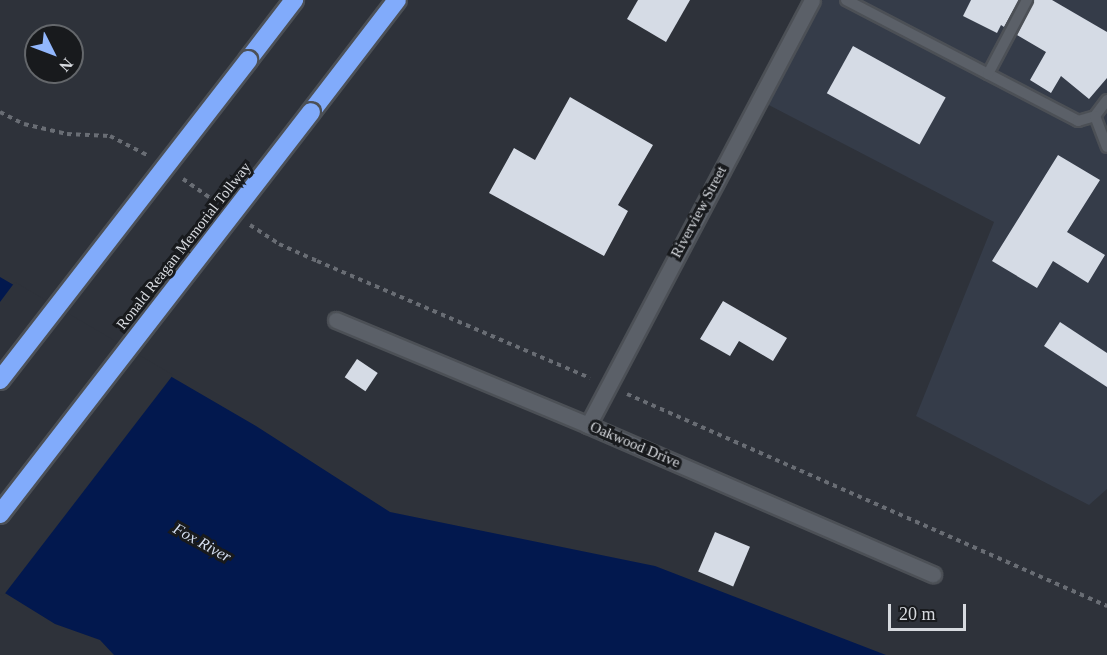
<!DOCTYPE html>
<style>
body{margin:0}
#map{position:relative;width:1107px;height:655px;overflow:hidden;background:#2e323a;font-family:"Times New Roman",serif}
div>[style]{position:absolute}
.built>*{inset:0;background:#353c49}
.water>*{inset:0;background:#02184e}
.pier>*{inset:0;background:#2e323a}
.building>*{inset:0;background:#d5dbe5;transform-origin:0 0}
.path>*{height:4px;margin-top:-2px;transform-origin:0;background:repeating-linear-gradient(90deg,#696d74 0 4.5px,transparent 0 9px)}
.roads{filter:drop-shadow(2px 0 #4c5056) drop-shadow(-2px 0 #4c5056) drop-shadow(0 2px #4c5056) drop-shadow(0 -2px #4c5056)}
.lane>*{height:10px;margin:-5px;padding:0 5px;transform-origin:5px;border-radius:5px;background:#5b6068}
.street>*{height:15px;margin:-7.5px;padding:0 7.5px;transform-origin:7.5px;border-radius:7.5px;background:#5b6068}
.highway>*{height:18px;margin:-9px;padding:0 9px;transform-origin:9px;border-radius:9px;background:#81abfb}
.bridges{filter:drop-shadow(2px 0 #4c5056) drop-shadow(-2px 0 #4c5056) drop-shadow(0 2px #4c5056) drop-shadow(0 -2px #4c5056)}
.highway-bridge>*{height:18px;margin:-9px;padding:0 9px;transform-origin:9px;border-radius:9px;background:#81abfb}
span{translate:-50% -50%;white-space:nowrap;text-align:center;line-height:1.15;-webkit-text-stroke:6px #181a1d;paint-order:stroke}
.street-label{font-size:15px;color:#d7dadf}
.water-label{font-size:16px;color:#d3ddef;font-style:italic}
.north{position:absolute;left:24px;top:24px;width:60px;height:60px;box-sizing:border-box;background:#181a1d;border:2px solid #64676b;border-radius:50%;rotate:132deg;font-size:16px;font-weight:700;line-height:24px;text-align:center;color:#d7dadf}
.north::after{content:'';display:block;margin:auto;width:21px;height:27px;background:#92b7fd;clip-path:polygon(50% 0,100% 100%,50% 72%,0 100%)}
.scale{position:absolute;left:888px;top:604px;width:78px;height:27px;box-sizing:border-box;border:3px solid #d7dadf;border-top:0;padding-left:8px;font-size:18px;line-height:21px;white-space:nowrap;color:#d7dadf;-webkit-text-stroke:4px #181a1d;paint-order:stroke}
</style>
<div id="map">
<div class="built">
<div style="clip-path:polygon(815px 0,1107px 0,1107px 489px,1089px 505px,916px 416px,994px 222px,763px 102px)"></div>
</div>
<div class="water">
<div style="clip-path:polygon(0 277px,256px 426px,390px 512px,655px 566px,886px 655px,114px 655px,100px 640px,55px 624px,0 590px)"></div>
</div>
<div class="pier">
<div style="clip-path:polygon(15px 282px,173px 375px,3px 596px,0 594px,0 302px)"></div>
</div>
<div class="building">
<div style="clip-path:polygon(638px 0,690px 0,666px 42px,627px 19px)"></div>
<div style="clip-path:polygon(971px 0,1019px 0,1004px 27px,1001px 25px,997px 33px,963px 16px)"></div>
<div style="clip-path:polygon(1034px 0,1052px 0,1107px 32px,1107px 78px,1089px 99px,1061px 76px,1051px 93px,1030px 80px,1046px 52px,1017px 35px)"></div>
<div style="left:853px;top:46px;width:106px;height:54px;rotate:29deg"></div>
<div style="clip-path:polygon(570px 97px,653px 145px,618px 205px,628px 211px,604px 256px,489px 193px,514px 148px,535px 160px)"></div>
<div style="clip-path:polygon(1058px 155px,1100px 180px,1067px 232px,1105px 255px,1088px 283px,1053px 261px,1037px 288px,992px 261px)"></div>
<div style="clip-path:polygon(723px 301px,787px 338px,773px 361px,739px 341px,730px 356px,700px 339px)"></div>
<div style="clip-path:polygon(1060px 322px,1107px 353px,1107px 387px,1044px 346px)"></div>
<div style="left:357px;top:359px;width:25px;height:22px;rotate:34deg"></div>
<div style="left:715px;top:532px;width:38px;height:43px;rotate:23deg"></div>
</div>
<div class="path">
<div style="left:0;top:112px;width:27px;rotate:27deg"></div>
<div style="left:24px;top:124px;width:44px;rotate:13.1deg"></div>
<div style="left:67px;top:134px;width:43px;rotate:2.7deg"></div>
<div style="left:110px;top:136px;width:42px;rotate:27.2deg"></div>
<div style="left:183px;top:179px;width:40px;rotate:34.9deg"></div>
<div style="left:250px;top:225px;width:35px;rotate:33deg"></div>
<div style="left:279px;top:244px;width:42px;rotate:24.1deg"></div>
<div style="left:317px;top:261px;width:297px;rotate:23.2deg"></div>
<div style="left:627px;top:394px;width:525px;rotate:23.83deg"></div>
</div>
<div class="roads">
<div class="lane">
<div style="left:846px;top:0;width:262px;rotate:27.5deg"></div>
<div style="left:1078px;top:121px;width:18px;rotate:-16deg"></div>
<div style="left:988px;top:74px;width:84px;rotate:-62.2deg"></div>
<div style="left:1107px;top:100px;width:20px;rotate:127deg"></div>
<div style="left:1095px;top:116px;width:33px;rotate:69deg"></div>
</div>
<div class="street">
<div style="left:336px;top:320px;width:273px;rotate:22.6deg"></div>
<div style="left:588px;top:425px;width:376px;rotate:23.4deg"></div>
<div style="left:588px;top:425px;width:480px;rotate:-62.2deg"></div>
</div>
<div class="highway">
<div style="left:248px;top:60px;width:76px;rotate:-52.5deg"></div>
<div style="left:311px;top:112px;width:141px;rotate:-52.5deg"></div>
</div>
</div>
<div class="bridges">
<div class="highway-bridge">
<div style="left:0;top:380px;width:405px;rotate:-52.2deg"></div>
<div style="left:0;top:514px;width:508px;rotate:-52.27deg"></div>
</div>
</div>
<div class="street-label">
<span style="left:699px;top:212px;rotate:-62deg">Riverview Street</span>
<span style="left:184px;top:246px;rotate:-52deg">Ronald Reagan Memorial Tollway</span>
<span style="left:635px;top:445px;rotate:23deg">Oakwood Drive</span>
</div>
<div class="water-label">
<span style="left:202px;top:543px;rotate:29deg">Fox River</span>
</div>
<div class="north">N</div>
<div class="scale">20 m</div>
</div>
